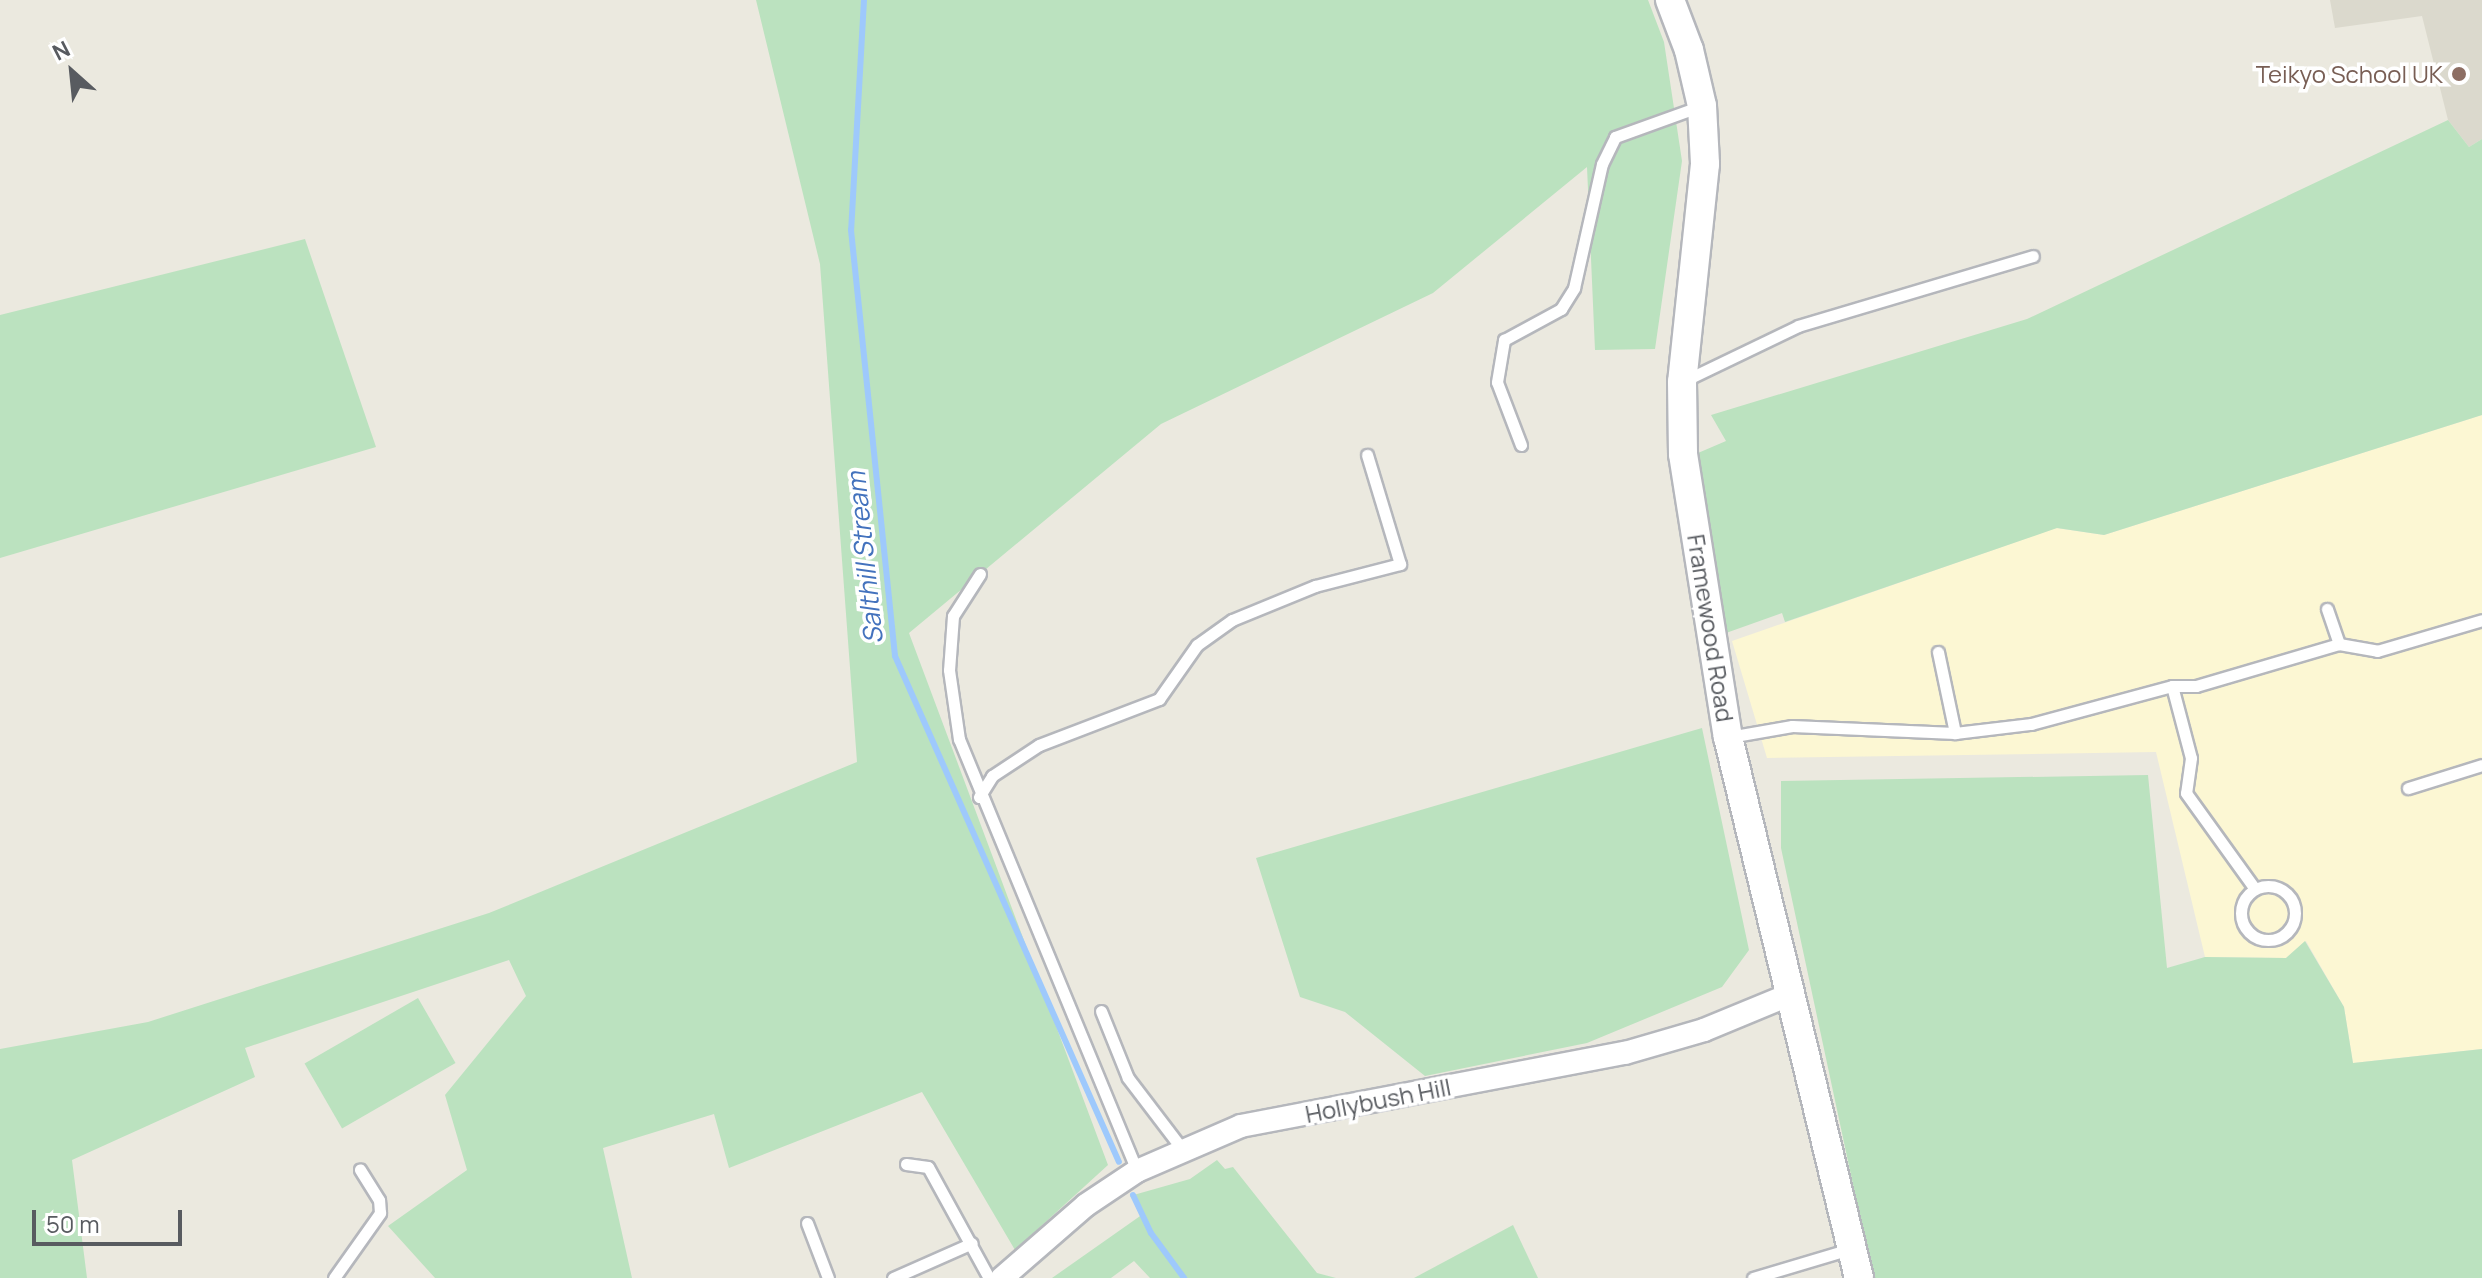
<!DOCTYPE html>
<style>
body{margin:0}
#map{position:relative;width:2482px;height:1278px;overflow:hidden;background:#ebe9df;font-family:Manrope,sans-serif}
div>[style]{position:absolute}
.commercial>*{inset:0;background:#fcf7d3}
.education>*{inset:0;background:#dbd9cd}
.green>*{inset:0;background:#bbe2bf;transform-origin:0 0}
.stream>*{height:6px;margin:-3px;padding:0 3px;transform-origin:3px;border-radius:3px;background:#9ec9fc}
.roads{filter:drop-shadow(2px 0 #b5b7bc) drop-shadow(-2px 0 #b5b7bc) drop-shadow(0 2px #b5b7bc) drop-shadow(0 -2px #b5b7bc)}
.service>*{height:11px;margin:-5.5px;padding:0 5.5px;transform-origin:5.5px;border-radius:5.5px;background:#fff}
.service>.ring{margin:-5.5px;padding:0;box-sizing:content-box;background:none;border:11px solid #fff;border-radius:50%}
.minor>*{height:22px;margin:-11px;padding:0 11px;transform-origin:11px;border-radius:11px;background:#fff}
.tertiary>*{height:28px;margin:-14px;padding:0 14px;transform-origin:14px;border-radius:14px;background:#fff}
.dots>*{width:22px;height:22px;translate:-50% -50%;box-sizing:border-box;border:4px solid #fff;border-radius:50%}
span{translate:-50% -50%;white-space:nowrap;text-align:center;line-height:1.15;-webkit-text-stroke:7px #fff;paint-order:stroke}
.education-label{font-size:24px;color:#785e54}
.right{translate:-100% -50%;text-align:right}
.street-label{font-size:24px;color:#585b60}
.water-label{font-size:26px;color:#4372bd;font-style:italic}
.north{position:absolute;left:32px;top:32px;width:80px;height:80px;-webkit-text-stroke:6px #fff;paint-order:stroke;rotate:333deg;font-size:22px;font-weight:700;line-height:32px;text-align:center;color:#585b60}
.north::after{content:'';display:block;margin:auto;width:28px;height:36px;background:#585b60;clip-path:polygon(50% 0,100% 100%,50% 72%,0 100%)}
.scale{position:absolute;left:32px;top:1210px;width:150px;height:36px;box-sizing:border-box;border:4px solid #585b60;border-top:0;padding-left:10px;font-size:24px;line-height:28px;white-space:nowrap;color:#585b60;-webkit-text-stroke:6px #fff;paint-order:stroke}
</style>
<div id="map">
<div class="commercial">
<div style="clip-path:polygon(2482px 415px,2482px 1049px,2353px 1063px,2344px 1007px,2306px 941px,2286px 958px,2205px 957px,2156px 752px,1767px 758px,1732px 641px,2056px 528px,2104px 535px)"></div>
</div>
<div class="education">
<div style="clip-path:polygon(2330px 0,2482px 0,2482px 139px,2469px 147px,2448px 120px,2422px 16px,2335px 28px)"></div>
</div>
<div class="green">
<div style="clip-path:polygon(756px 0,1648px 0,1664px 42px,1682px 161px,1655px 349px,1595px 350px,1587px 167px,1433px 293px,1161px 424px,909px 633px,1108px 1165px,1015px 1250px,922px 1092px,729px 1168px,714px 1114px,603px 1148px,632px 1278px,435px 1278px,388px 1226px,467px 1170px,445px 1095px,526px 996px,509px 960px,245px 1048px,255px 1077px,72px 1160px,87px 1278px,0 1278px,0 1049px,148px 1022px,489px 913px,857px 762px,820px 264px)"></div>
<div style="clip-path:polygon(2448px 120px,2469px 147px,2482px 139px,2482px 415px,2104px 535px,2057px 528px,1785px 622px,1782px 613px,1726px 633px,1698px 453px,1726px 441px,1711px 415px,2027px 319px)"></div>
<div style="clip-path:polygon(305px 239px,376px 447px,0 558px,0 315px)"></div>
<div style="clip-path:polygon(1702px 728px,1749px 950px,1722px 987px,1587px 1043px,1425px 1076px,1345px 1012px,1300px 997px,1256px 858px)"></div>
<div style="clip-path:polygon(2148px 775px,2167px 968px,2205px 957px,2286px 958px,2305px 941px,2344px 1007px,2353px 1063px,2482px 1049px,2482px 1278px,1873px 1278px,1781px 848px,1781px 781px)"></div>
<div style="left:418px;top:998px;width:75px;height:131px;rotate:60deg"></div>
<div style="clip-path:polygon(1217px 1160px,1225px 1169px,1233px 1167px,1317px 1273px,1336px 1278px,1150px 1278px,1134px 1261px,1111px 1278px,1052px 1278px,1143px 1214px,1130px 1196px,1190px 1179px)"></div>
<div style="clip-path:polygon(1513px 1225px,1538px 1278px,1414px 1278px)"></div>
</div>
<div class="stream">
<div style="left:864px;top:0;width:230px;rotate:93.2deg"></div>
<div style="left:851px;top:230px;width:428px;rotate:84.1deg"></div>
<div style="left:895px;top:656px;width:553px;rotate:66.12deg"></div>
<div style="left:1133px;top:1195px;width:42px;rotate:64.7deg"></div>
<div style="left:1151px;top:1233px;width:56px;rotate:53.7deg"></div>
</div>
<div class="roads">
<div class="service">
<div style="left:1686px;top:380px;width:124px;rotate:-25.7deg"></div>
<div style="left:1798px;top:326px;width:245px;rotate:-16.6deg"></div>
<div style="left:1521px;top:445px;width:67px;rotate:-110.9deg"></div>
<div style="left:1497px;top:382px;width:43px;rotate:-80.5deg"></div>
<div style="left:1504px;top:340px;width:65px;rotate:-28.5deg"></div>
<div style="left:1561px;top:309px;width:25px;rotate:-58deg"></div>
<div style="left:1574px;top:288px;width:127px;rotate:-77.3deg"></div>
<div style="left:1602px;top:164px;width:30px;rotate:-64deg"></div>
<div style="left:1615px;top:137px;width:91px;rotate:-19.8deg"></div>
<div style="left:980px;top:574px;width:50px;rotate:122.7deg"></div>
<div style="left:953px;top:616px;width:54px;rotate:94.2deg"></div>
<div style="left:949px;top:670px;width:70px;rotate:81.8deg"></div>
<div style="left:959px;top:739px;width:467px;rotate:67.6deg"></div>
<div style="left:2327px;top:609px;width:37px;rotate:71deg"></div>
<div style="left:1938px;top:652px;width:83px;rotate:78.1deg"></div>
<div style="left:2172px;top:686px;width:74px;rotate:75.2deg"></div>
<div style="left:2191px;top:758px;width:35px;rotate:98deg"></div>
<div style="left:2186px;top:793px;width:118px;rotate:54.3deg"></div>
<div style="left:1729px;top:737px;width:64px;rotate:-9.9deg"></div>
<div style="left:1792px;top:726px;width:163px;rotate:2.5deg"></div>
<div style="left:1955px;top:733px;width:77px;rotate:-6.8deg"></div>
<div style="left:2031px;top:724px;width:146px;rotate:-15.1deg"></div>
<div style="left:2172px;top:686px;width:24px"></div>
<div style="left:2196px;top:686px;width:149px;rotate:-16.4deg"></div>
<div style="left:2339px;top:644px;width:39px;rotate:10deg"></div>
<div style="left:2377px;top:651px;width:109px;rotate:-16.4deg"></div>
<div style="left:2408px;top:788px;width:77px;rotate:-17.3deg"></div>
<div style="left:979px;top:797px;width:25px;rotate:-58deg"></div>
<div style="left:992px;top:776px;width:56px;rotate:-33.4deg"></div>
<div style="left:1039px;top:745px;width:129px;rotate:-21deg"></div>
<div style="left:1159px;top:699px;width:66px;rotate:-54.9deg"></div>
<div style="left:1197px;top:645px;width:43px;rotate:-35.5deg"></div>
<div style="left:1232px;top:620px;width:90px;rotate:-22.3deg"></div>
<div style="left:1315px;top:586px;width:88px;rotate:-14.5deg"></div>
<div style="left:1400px;top:564px;width:114px;rotate:-106.8deg"></div>
<div class="ring" style="left:2241px;top:886px;width:43px;height:43px"></div>
<div style="left:1101px;top:1011px;width:72px;rotate:68.1deg"></div>
<div style="left:1128px;top:1078px;width:89px;rotate:52.7deg"></div>
<div style="left:906px;top:1164px;width:22px;rotate:8deg"></div>
<div style="left:928px;top:1167px;width:127px;rotate:61.2deg"></div>
<div style="left:807px;top:1223px;width:59px;rotate:69.1deg"></div>
<div style="left:334px;top:1278px;width:80px;rotate:-54.7deg"></div>
<div style="left:380px;top:1213px;width:13px;rotate:-94deg"></div>
<div style="left:379px;top:1200px;width:36px;rotate:-122deg"></div>
<div style="left:893px;top:1278px;width:86px;rotate:-23.9deg"></div>
<div style="left:1753px;top:1278px;width:101px;rotate:-16.6deg"></div>
</div>
<div class="minor">
<div style="left:1002px;top:1278px;width:111px;rotate:-41deg"></div>
<div style="left:1086px;top:1205px;width:61px;rotate:-33.7deg"></div>
<div style="left:1137px;top:1171px;width:113px;rotate:-23.4deg"></div>
<div style="left:1241px;top:1126px;width:391px;rotate:-10.8deg"></div>
<div style="left:1625px;top:1053px;width:82px;rotate:-16.2deg"></div>
<div style="left:1704px;top:1030px;width:92px;rotate:-22.4deg"></div>
</div>
<div class="tertiary">
<div style="left:1670px;top:0;width:53px;rotate:69.2deg"></div>
<div style="left:1689px;top:50px;width:57px;rotate:76.9deg"></div>
<div style="left:1702px;top:106px;width:58px;rotate:87deg"></div>
<div style="left:1705px;top:164px;width:219px;rotate:96deg"></div>
<div style="left:1682px;top:382px;width:72px;rotate:89.2deg"></div>
<div style="left:1683px;top:454px;width:287px;rotate:81deg"></div>
<div style="left:1728px;top:737px;width:557px;rotate:76.39deg"></div>
</div>
</div>
<div class="dots">
<div style="left:2459px;top:74px;background:#8d6e63"></div>
</div>
<div class="education-label">
<span class="right" style="left:2443px;top:74px">Teikyo School UK</span>
</div>
<div class="street-label">
<span style="left:1711px;top:628px;rotate:81deg">Framewood Road</span>
<span style="left:1378px;top:1100px;rotate:-11deg">Hollybush Hill</span>
</div>
<div class="water-label">
<span style="left:865px;top:558px;rotate:-96deg">Salthill Stream</span>
</div>
<div class="north">N</div>
<div class="scale">50 m</div>
</div>
